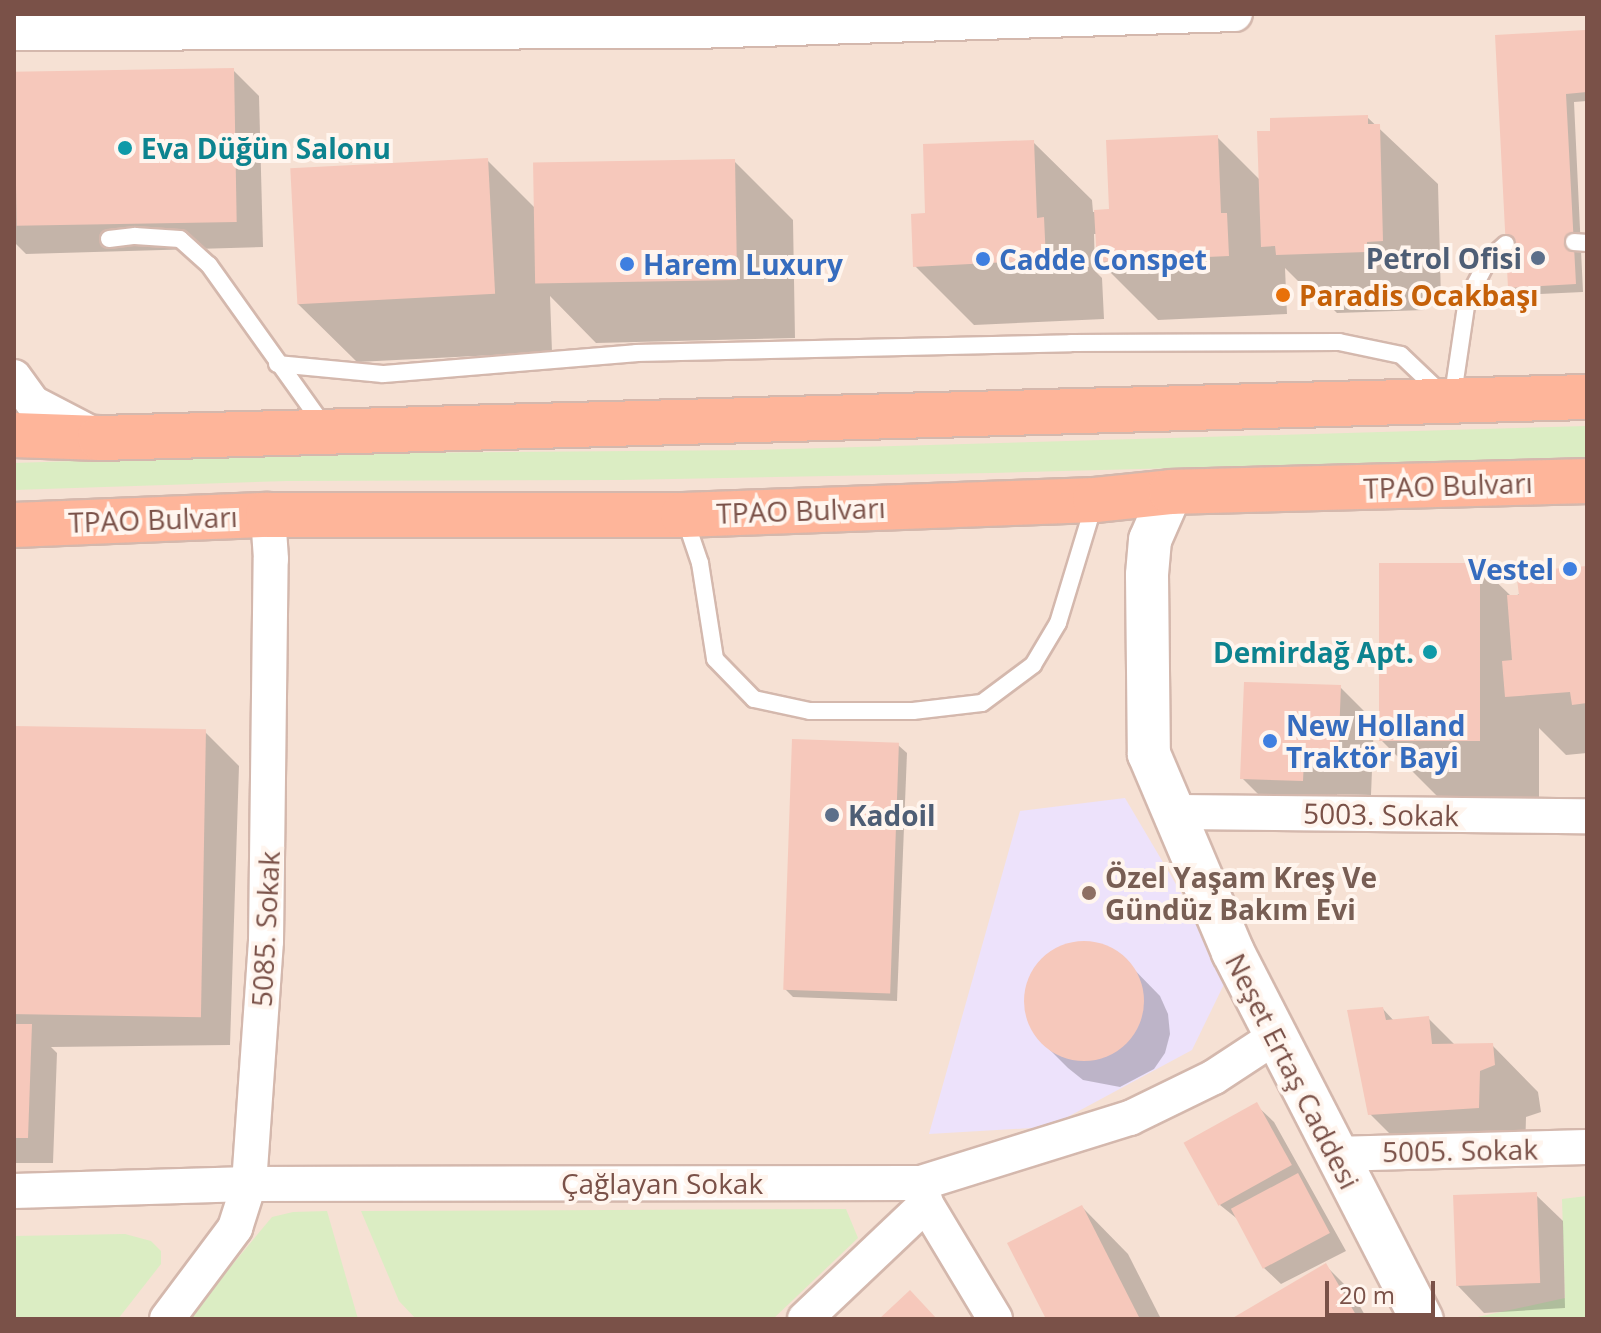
<!DOCTYPE html>
<meta charset="utf-8">
<style>
body{margin:0}
#map{position:relative;width:1601px;height:1333px;overflow:hidden;background:#fef0e6;font-family:"Open Sans",sans-serif}
div>[style]{position:absolute}
.residential>*{inset:0;background:#f6e1d4;transform-origin:0 0}
.education>*{inset:0;background:#ede2fb}
.green>*{inset:0;background:#dbedc3}
.shadow>*{inset:0;background:#0003}
.building>*{inset:0;background:#f6c8bb;transform-origin:0 0}
.round{border-radius:50%}
.roads{filter:drop-shadow(2px 0 #d4b8ad) drop-shadow(-2px 0 #d4b8ad) drop-shadow(0 2px #d4b8ad) drop-shadow(0 -2px #d4b8ad)}
.service>*{height:16px;margin:-8px;padding:0 8px;transform-origin:8px;border-radius:8px;background:#fff}
.minor>*{height:34px;margin:-17px;padding:0 17px;transform-origin:17px;border-radius:17px;background:#fff}
.tertiary>*{height:42px;margin:-21px;padding:0 21px;transform-origin:21px;border-radius:21px;background:#fff}
.trunk>*{height:44px;margin:-22px;padding:0 22px;transform-origin:22px;border-radius:22px;background:#feb59a}
.dots>*{width:22px;height:22px;translate:-50% -50%;box-sizing:border-box;border:4px solid #fff5ee;border-radius:50%}
span{translate:-50% -50%;white-space:nowrap;text-align:center;line-height:1.15;-webkit-text-stroke:8px #fff5ee;paint-order:stroke}
.culture-label{font-size:28px;color:#0d838f;font-weight:700}
.left{translate:0 -50%;text-align:left}
.right{translate:-100% -50%;text-align:right}
.service-label{font-size:28px;color:#4e5e75;font-weight:700}
.shop-label{font-size:28px;color:#366cbe;font-weight:700}
.food-label{font-size:28px;color:#c56008;font-weight:700}
.street-label{font-size:28px;color:#7a5148}
.education-label{font-size:28px;color:#785e54;font-weight:700}
.frame{position:absolute;inset:0;border:16px solid #7a5148;pointer-events:none}
.scale{position:absolute;left:1325px;top:1281px;width:110px;height:36px;box-sizing:border-box;border:4px solid #7a5148;border-top:0;padding-left:10px;font-size:24px;line-height:28px;white-space:nowrap;color:#7a5148;-webkit-text-stroke:6px #fff5ee;paint-order:stroke}
</style>
<div id="map">
<div class="residential">
<div style="left:14px;top:14px;width:1573px;height:1305px"></div>
</div>
<div class="education">
<div style="clip-path:polygon(1125px 798px,1229px 974px,1192px 1050px,1049px 1127px,929px 1134px,1020px 811px)"></div>
</div>
<div class="green">
<div style="clip-path:polygon(1587px 426px,1587px 457px,992px 473px,621px 480px,287px 481px,14px 490px,14px 463px,284px 454px,754px 450px)"></div>
<div style="clip-path:polygon(1587px 1196px,1587px 1319px,1468px 1319px,1565px 1298px,1562px 1199px)"></div>
<div style="clip-path:polygon(846px 1209px,858px 1238px,773px 1319px,416px 1319px,399px 1301px,361px 1211px)"></div>
<div style="clip-path:polygon(327px 1211px,358px 1319px,187px 1319px,272px 1217px,293px 1212px)"></div>
<div style="clip-path:polygon(125px 1234px,151px 1241px,161px 1251px,161px 1264px,118px 1319px,14px 1319px,14px 1236px)"></div>
</div>
<div class="shadow">
<div style="clip-path:polygon(1584px 32px,1587px 35px,1587px 101px,1574px 102px,1583px 292px,1518px 295px,1510px 287px,1497px 37px)"></div>
<div style="clip-path:polygon(233px 70px,259px 96px,263px 247px,26px 254px,14px 242px,14px 77px)"></div>
<div style="clip-path:polygon(1367px 117px,1438px 184px,1441px 299px,1425px 300px,1425px 310px,1337px 313px,1328px 304px,1322px 305px,1285px 268px,1287px 314px,1158px 320px,1099px 261px,1097px 234px,1094px 234px,1095px 271px,1102px 278px,1104px 319px,974px 325px,915px 266px,927px 215px,1033px 142px,1092px 200px,1093px 212px,1111px 211px,1217px 137px,1261px 181px)"></div>
<div style="clip-path:polygon(487px 160px,536px 209px,734px 161px,793px 220px,795px 338px,596px 343px,550px 296px,552px 352px,357px 362px,298px 304px)"></div>
<div style="clip-path:polygon(1479px 565px,1512px 597px,1587px 568px,1587px 753px,1566px 755px,1539px 728px,1539px 799px,1440px 799px,1382px 741px)"></div>
<div style="clip-path:polygon(1340px 687px,1374px 721px,1371px 795px,1337px 794px,1336px 814px,1276px 812px,1242px 778px)"></div>
<div style="clip-path:polygon(14px 728px,205px 732px,239px 766px,230px 1045px,51px 1047px,57px 1053px,53px 1163px,14px 1163px)"></div>
<div style="clip-path:polygon(898px 745px,907px 753px,897px 1001px,793px 997px,785px 989px)"></div>
<div style="clip-path:polygon(1083px 942px,1103px 945px,1120px 955px,1160px 996px,1168px 1014px,1170px 1034px,1165px 1053px,1154px 1069px,1120px 1087px,1083px 1080px,1068px 1068px,1041px 1041px,1030px 1025px,1025px 1007px,1034px 970px,1047px 956px,1064px 946px)"></div>
<div style="clip-path:polygon(1383px 1009px,1395px 1022px,1429px 1019px,1456px 1046px,1492px 1045px,1538px 1092px,1541px 1112px,1526px 1117px,1525px 1154px,1417px 1161px,1370px 1114px)"></div>
<div style="clip-path:polygon(1256px 1105px,1274px 1122px,1346px 1251px,1281px 1284px,1263px 1267px,1240px 1221px,1220px 1205px)"></div>
<div style="clip-path:polygon(1536px 1195px,1563px 1221px,1565px 1308px,1484px 1313px,1458px 1286px)"></div>
<div style="clip-path:polygon(1082px 1207px,1128px 1254px,1161px 1319px,1048px 1319px)"></div>
<div style="clip-path:polygon(1326px 1266px,1352px 1292px,1367px 1319px,1235px 1319px)"></div>
</div>
<div class="building">
<div style="clip-path:polygon(1585px 30px,1587px 92px,1566px 94px,1576px 284px,1508px 288px,1495px 35px)"></div>
<div style="left:234px;top:68px;width:154px;height:220px;rotate:89deg"></div>
<div style="clip-path:polygon(1368px 115px,1368px 124px,1380px 124px,1383px 241px,1367px 242px,1367px 252px,1276px 255px,1275px 246px,1261px 247px,1257px 131px,1270px 131px,1270px 118px)"></div>
<div style="clip-path:polygon(1218px 135px,1221px 213px,1227px 213px,1229px 256px,1097px 262px,1094px 210px,1109px 209px,1106px 140px)"></div>
<div style="clip-path:polygon(1034px 140px,1037px 218px,1044px 217px,1046px 260px,913px 267px,911px 214px,925px 213px,923px 144px)"></div>
<div style="left:488px;top:158px;width:136px;height:198px;rotate:87deg"></div>
<div style="left:735px;top:159px;width:121px;height:202px;rotate:89deg"></div>
<div style="left:1379px;top:563px;width:101px;height:178px"></div>
<div style="clip-path:polygon(1587px 566px,1587px 703px,1572px 705px,1570px 692px,1505px 697px,1502px 661px,1512px 660px,1507px 595px,1519px 595px,1516px 572px)"></div>
<div style="clip-path:polygon(1244px 682px,1341px 685px,1338px 762px,1304px 761px,1303px 781px,1240px 779px)"></div>
<div style="left:14px;top:726px;width:192px;height:288px;rotate:1deg"></div>
<div style="left:792px;top:739px;width:107px;height:251px;rotate:2deg"></div>
<div class="round" style="left:1024px;top:941px;width:120px;height:120px"></div>
<div style="clip-path:polygon(1383px 1007px,1386px 1020px,1429px 1016px,1432px 1044px,1493px 1043px,1495px 1065px,1480px 1071px,1479px 1108px,1368px 1115px,1347px 1010px)"></div>
<div style="clip-path:polygon(14px 1024px,32px 1024px,28px 1138px,14px 1138px)"></div>
<div style="left:1257px;top:1102px;width:72px;height:84px;rotate:61deg"></div>
<div style="left:1298px;top:1173px;width:68px;height:76px;rotate:62deg"></div>
<div style="left:1537px;top:1192px;width:91px;height:84px;rotate:88deg"></div>
<div style="clip-path:polygon(1082px 1205px,1140px 1319px,1046px 1319px,1007px 1243px)"></div>
<div style="clip-path:polygon(1326px 1263px,1356px 1315px,1349px 1319px,1231px 1319px)"></div>
<div style="clip-path:polygon(910px 1290px,937px 1319px,879px 1319px)"></div>
</div>
<div class="roads">
<div class="service">
<div style="left:109px;top:239px;width:26px;rotate:-7deg"></div>
<div style="left:135px;top:236px;width:45px;rotate:3.8deg"></div>
<div style="left:180px;top:239px;width:39px;rotate:42deg"></div>
<div style="left:209px;top:265px;width:198px;rotate:54.5deg"></div>
<div style="left:1574px;top:242px;width:13px;rotate:4deg"></div>
<div style="left:277px;top:364px;width:106px;rotate:5.4deg"></div>
<div style="left:383px;top:374px;width:254px;rotate:-4.7deg"></div>
<div style="left:636px;top:353px;width:435px;rotate:-1.3deg"></div>
<div style="left:1071px;top:343px;width:268px;rotate:-0.2deg"></div>
<div style="left:1339px;top:342px;width:63px;rotate:11.8deg"></div>
<div style="left:1401px;top:355px;width:57px;rotate:43.6deg"></div>
<div style="left:1452px;top:401px;width:102px;rotate:-81.6deg"></div>
<div style="left:1467px;top:300px;width:45px;rotate:-62.3deg"></div>
<div style="left:1488px;top:260px;width:24px;rotate:-42deg"></div>
<div style="left:684px;top:516px;width:50px;rotate:71.2deg"></div>
<div style="left:700px;top:563px;width:97px;rotate:81.1deg"></div>
<div style="left:715px;top:659px;width:56px;rotate:45.7deg"></div>
<div style="left:754px;top:699px;width:57px;rotate:12.1deg"></div>
<div style="left:810px;top:711px;width:103px"></div>
<div style="left:913px;top:711px;width:69px;rotate:-6.6deg"></div>
<div style="left:982px;top:703px;width:64px;rotate:-36.7deg"></div>
<div style="left:1033px;top:665px;width:49px;rotate:-59.2deg"></div>
<div style="left:1058px;top:623px;width:127px;rotate:-73.1deg"></div>
</div>
<div class="minor">
<div style="left:14px;top:33px;width:681px;rotate:-0.17deg"></div>
<div style="left:695px;top:31px;width:540px;rotate:-1.8deg"></div>
<div style="left:14px;top:377px;width:32px;rotate:54deg"></div>
<div style="left:33px;top:403px;width:71px;rotate:27.6deg"></div>
<div style="left:1174px;top:812px;width:413px;rotate:0.6deg"></div>
<div style="left:1334px;top:1154px;width:253px;rotate:-1.6deg"></div>
<div style="left:921px;top:1183px;width:22px;rotate:77deg"></div>
<div style="left:926px;top:1204px;width:134px;rotate:59deg"></div>
<div style="left:14px;top:1191px;width:235px;rotate:-1.7deg"></div>
<div style="left:249px;top:1184px;width:672px;rotate:-0.09deg"></div>
<div style="left:921px;top:1183px;width:219px;rotate:-17.3deg"></div>
<div style="left:1130px;top:1118px;width:93px;rotate:-26deg"></div>
<div style="left:1214px;top:1077px;width:77px;rotate:-33.3deg"></div>
<div style="left:167px;top:1319px;width:114px;rotate:-53.2deg"></div>
<div style="left:235px;top:1228px;width:46px;rotate:-72.3deg"></div>
<div style="left:249px;top:1184px;width:244px;rotate:-86deg"></div>
<div style="left:266px;top:941px;width:382px;rotate:-89.3deg"></div>
<div style="left:271px;top:559px;width:44px;rotate:-93.9deg"></div>
<div style="left:805px;top:1319px;width:167px;rotate:-43.5deg"></div>
</div>
<div class="tertiary">
<div style="left:1171px;top:492px;width:52px;rotate:113.6deg"></div>
<div style="left:1150px;top:540px;width:35px;rotate:95deg"></div>
<div style="left:1147px;top:575px;width:179px;rotate:89.4deg"></div>
<div style="left:1149px;top:754px;width:215px;rotate:67deg"></div>
<div style="left:1233px;top:952px;width:413px;rotate:62.8deg"></div>
</div>
<div class="trunk">
<div style="left:14px;top:435px;width:86px;rotate:2deg"></div>
<div style="left:100px;top:438px;width:1488px;rotate:-1.58deg"></div>
<div style="left:14px;top:525px;width:254px;rotate:-2.3deg"></div>
<div style="left:268px;top:515px;width:415px"></div>
<div style="left:683px;top:515px;width:412px;rotate:-2.1deg"></div>
<div style="left:1095px;top:500px;width:76px;rotate:-6deg"></div>
<div style="left:1171px;top:492px;width:416px;rotate:-1.5deg"></div>
</div>
</div>
<div class="dots">
<div style="left:125px;top:148px;background:#0f9aa8"></div>
<div style="left:1538px;top:258px;background:#5c6f8a"></div>
<div style="left:983px;top:259px;background:#3f7fe0"></div>
<div style="left:627px;top:264px;background:#3f7fe0"></div>
<div style="left:1283px;top:295px;background:#e8710a"></div>
<div style="left:1570px;top:569px;background:#3f7fe0"></div>
<div style="left:1430px;top:652px;background:#0f9aa8"></div>
<div style="left:1270px;top:741px;background:#3f7fe0"></div>
<div style="left:832px;top:815px;background:#5c6f8a"></div>
<div style="left:1089px;top:893px;background:#8d6e63"></div>
</div>
<div class="culture-label">
<span class="left" style="left:141px;top:148px">Eva Düğün Salonu</span>
<span class="right" style="left:1414px;top:652px">Demirdağ Apt.</span>
</div>
<div class="service-label">
<span class="right" style="left:1522px;top:258px">Petrol Ofisi</span>
<span class="left" style="left:848px;top:815px">Kadoil</span>
</div>
<div class="shop-label">
<span class="left" style="left:999px;top:259px">Cadde Conspet</span>
<span class="left" style="left:643px;top:264px">Harem Luxury</span>
<span class="right" style="left:1554px;top:569px">Vestel</span>
<span class="left" style="left:1286px;top:741px">New Holland<br>Traktör Bayi</span>
</div>
<div class="food-label">
<span class="left" style="left:1299px;top:295px">Paradis Ocakbaşı</span>
</div>
<div class="street-label">
<span style="left:1448px;top:485px;rotate:-2deg">TPAO Bulvarı</span>
<span style="left:801px;top:510px;rotate:-2deg">TPAO Bulvarı</span>
<span style="left:153px;top:519px;rotate:-2deg">TPAO Bulvarı</span>
<span style="left:1381px;top:814px;rotate:1deg">5003. Sokak</span>
<span style="left:265px;top:929px;rotate:-87deg">5085. Sokak</span>
<span style="left:1293px;top:1071px;rotate:63deg">Neşet Ertaş Caddesi</span>
<span style="left:1460px;top:1150px;rotate:-1deg">5005. Sokak</span>
<span style="left:662px;top:1183px">Çağlayan Sokak</span>
</div>
<div class="education-label">
<span class="left" style="left:1105px;top:893px">Özel Yaşam Kreş Ve<br>Gündüz Bakım Evi</span>
</div>
<div class="frame"></div>
<div class="scale">20 m</div>
</div>
